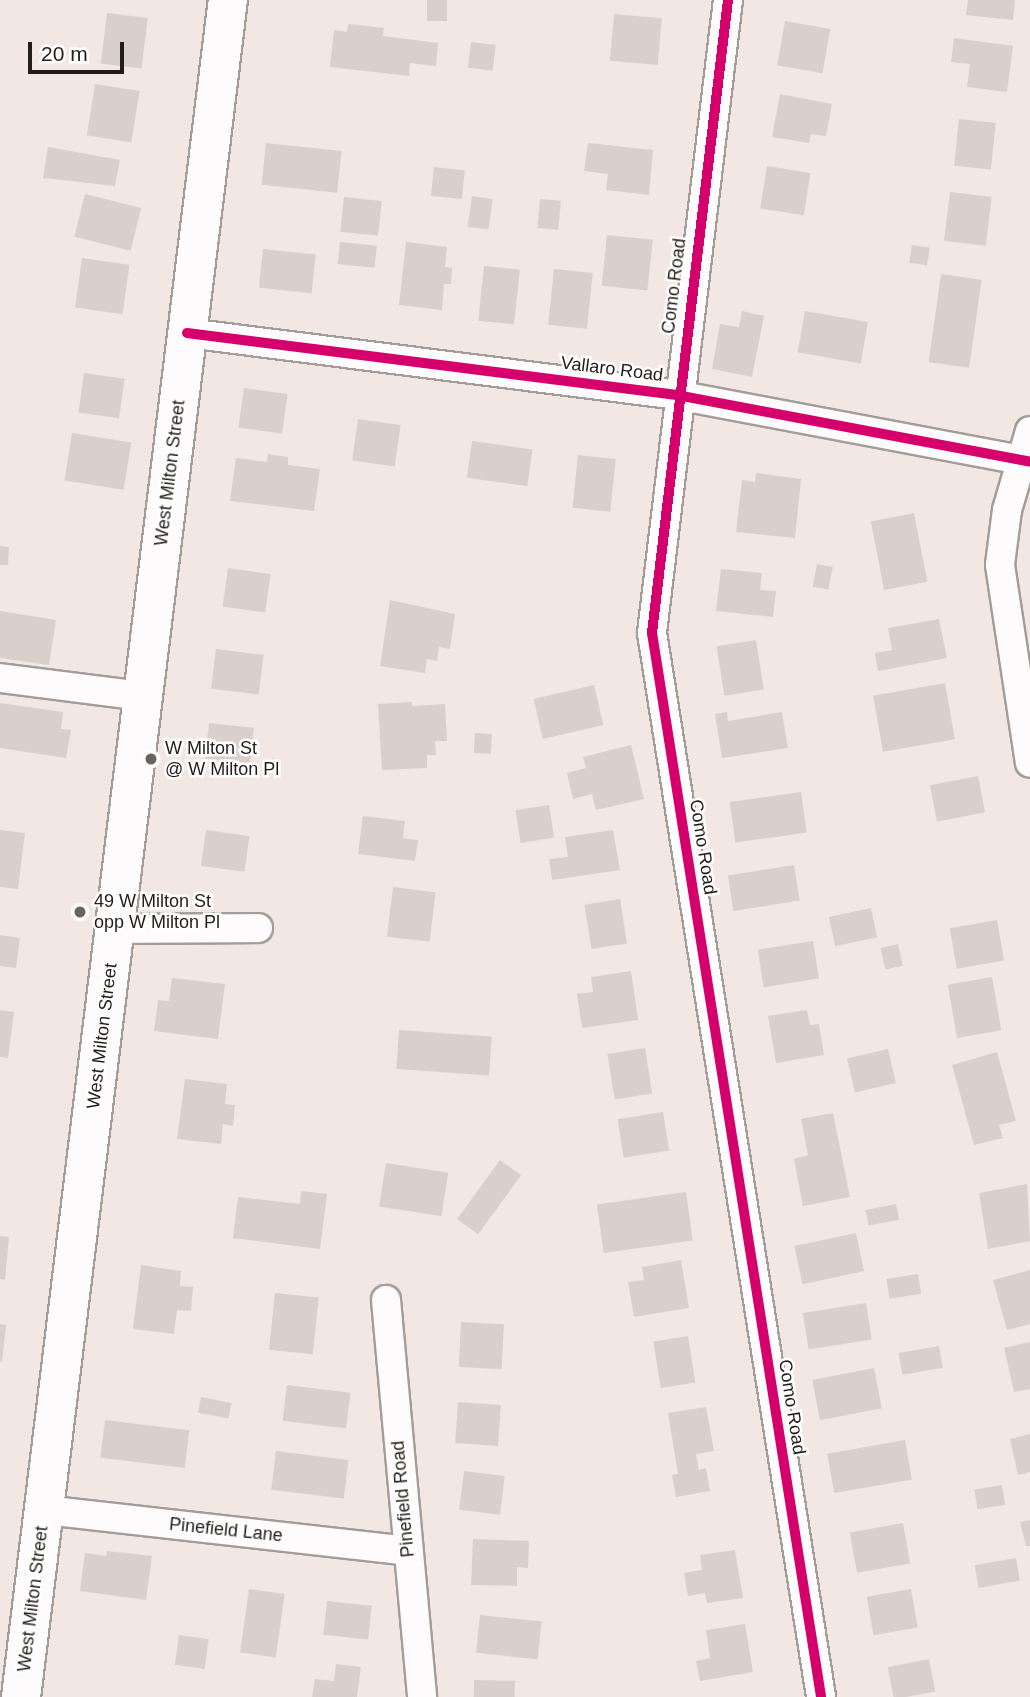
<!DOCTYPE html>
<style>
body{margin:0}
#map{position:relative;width:1030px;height:1697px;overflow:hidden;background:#f2e7e3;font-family:Helvetica,sans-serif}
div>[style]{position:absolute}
.building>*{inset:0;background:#d9d0cc;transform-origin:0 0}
.roads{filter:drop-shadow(2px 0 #a49c99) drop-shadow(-2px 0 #a49c99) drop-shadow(0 2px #a49c99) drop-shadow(0 -2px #a49c99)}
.minor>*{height:28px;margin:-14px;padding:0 14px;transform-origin:14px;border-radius:14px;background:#fdfbfb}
.primary>*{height:38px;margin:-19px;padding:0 19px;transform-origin:19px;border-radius:19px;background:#fdfbfb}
.cycleway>*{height:10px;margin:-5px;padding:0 5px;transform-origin:5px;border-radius:5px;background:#d6006c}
.dots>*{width:19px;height:19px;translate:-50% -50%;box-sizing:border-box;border:4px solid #fff;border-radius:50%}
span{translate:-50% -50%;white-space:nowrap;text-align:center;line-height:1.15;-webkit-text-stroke:5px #fff;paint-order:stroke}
.street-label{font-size:18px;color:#231c19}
.poi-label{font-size:18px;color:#231c19}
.left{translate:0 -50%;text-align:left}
.scale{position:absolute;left:28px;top:42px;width:96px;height:32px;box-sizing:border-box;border:4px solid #231c19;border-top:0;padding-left:9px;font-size:21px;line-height:24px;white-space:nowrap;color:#231c19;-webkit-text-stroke:5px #fff;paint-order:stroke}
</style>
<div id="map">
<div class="building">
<div style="left:427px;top:0;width:20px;height:21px"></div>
<div style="clip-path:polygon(968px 0,1015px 0,1013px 20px,966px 15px)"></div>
<div style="left:107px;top:13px;width:41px;height:51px;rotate:7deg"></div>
<div style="left:614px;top:14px;width:48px;height:47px;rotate:5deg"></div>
<div style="left:785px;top:21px;width:46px;height:45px;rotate:10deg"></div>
<div style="clip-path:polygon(348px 24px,384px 28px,383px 36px,438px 43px,436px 66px,410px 63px,409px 76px,330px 67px,334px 30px,347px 32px)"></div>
<div style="clip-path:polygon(954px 38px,1013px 46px,1007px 92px,967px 87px,970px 64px,951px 62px)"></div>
<div style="left:471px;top:42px;width:25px;height:26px;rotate:7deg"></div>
<div style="left:95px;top:84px;width:45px;height:52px;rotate:9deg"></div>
<div style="clip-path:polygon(780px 94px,832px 104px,826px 136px,811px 134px,809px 143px,772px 137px)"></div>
<div style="left:959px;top:119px;width:37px;height:47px;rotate:6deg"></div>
<div style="left:266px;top:143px;width:76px;height:42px;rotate:6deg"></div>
<div style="clip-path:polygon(588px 143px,653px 150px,649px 195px,606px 190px,608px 174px,584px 171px)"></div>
<div style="clip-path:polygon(48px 147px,120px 160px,115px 186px,43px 178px)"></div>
<div style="left:767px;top:166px;width:44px;height:43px;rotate:9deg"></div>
<div style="left:434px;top:167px;width:31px;height:29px;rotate:6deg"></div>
<div style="left:950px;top:192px;width:42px;height:49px;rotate:7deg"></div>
<div style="left:85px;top:194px;width:58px;height:44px;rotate:14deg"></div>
<div style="left:472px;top:196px;width:21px;height:31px;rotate:8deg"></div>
<div style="left:344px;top:197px;width:38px;height:35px;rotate:6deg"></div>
<div style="left:540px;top:199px;width:21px;height:29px;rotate:5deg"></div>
<div style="left:607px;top:235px;width:46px;height:51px;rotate:6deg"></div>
<div style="left:340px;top:242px;width:37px;height:22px;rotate:6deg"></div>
<div style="clip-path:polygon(406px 242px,447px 247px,445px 267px,452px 268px,451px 284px,444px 284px,442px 310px,399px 305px)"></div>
<div style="left:912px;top:245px;width:18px;height:18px;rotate:9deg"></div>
<div style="left:263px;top:249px;width:53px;height:39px;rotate:6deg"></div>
<div style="left:82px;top:258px;width:48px;height:50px;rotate:8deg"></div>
<div style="left:484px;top:266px;width:36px;height:55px;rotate:6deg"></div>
<div style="left:554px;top:269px;width:39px;height:56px;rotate:6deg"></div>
<div style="left:941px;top:274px;width:41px;height:89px;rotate:8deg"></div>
<div style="clip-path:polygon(742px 311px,764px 316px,752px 377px,712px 369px,720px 324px,739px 327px)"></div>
<div style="left:805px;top:311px;width:64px;height:42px;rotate:10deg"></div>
<div style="left:84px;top:373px;width:41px;height:40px;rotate:8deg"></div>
<div style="left:244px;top:388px;width:44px;height:40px;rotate:8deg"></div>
<div style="left:358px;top:419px;width:43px;height:42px;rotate:8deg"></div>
<div style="left:72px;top:433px;width:60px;height:48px;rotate:9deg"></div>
<div style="left:472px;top:441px;width:61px;height:37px;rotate:8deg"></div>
<div style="clip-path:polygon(268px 454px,288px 457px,288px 465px,320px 469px,314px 511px,230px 501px,236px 458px,267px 462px)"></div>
<div style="left:578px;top:455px;width:38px;height:53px;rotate:6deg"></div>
<div style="clip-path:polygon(756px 473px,801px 479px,795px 538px,736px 532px,742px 480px,755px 482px)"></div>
<div style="left:914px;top:513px;width:70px;height:44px;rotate:79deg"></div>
<div style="clip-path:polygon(0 546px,9px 547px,8px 565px,0 565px)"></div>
<div style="left:817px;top:564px;width:16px;height:23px;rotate:11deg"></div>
<div style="left:228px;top:568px;width:43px;height:39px;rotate:8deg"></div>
<div style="clip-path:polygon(721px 569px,762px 573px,760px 590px,776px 591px,773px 617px,716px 611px)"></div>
<div style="clip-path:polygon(390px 600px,455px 614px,450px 649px,439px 647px,437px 661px,427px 659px,425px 673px,380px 666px)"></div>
<div style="clip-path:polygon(0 611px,56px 620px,49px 665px,0 658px)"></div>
<div style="clip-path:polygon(939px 619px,947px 658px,878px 671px,875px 653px,892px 650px,888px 628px)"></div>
<div style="left:756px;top:640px;width:50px;height:40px;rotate:81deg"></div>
<div style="left:216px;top:649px;width:48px;height:40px;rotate:7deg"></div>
<div style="left:945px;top:683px;width:57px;height:73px;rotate:80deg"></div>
<div style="left:594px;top:685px;width:41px;height:62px;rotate:77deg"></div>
<div style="clip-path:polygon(412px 702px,412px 706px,445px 704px,447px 741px,435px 741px,436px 755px,427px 755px,427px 768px,382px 770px,378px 704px)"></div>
<div style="clip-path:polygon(0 703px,63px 712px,61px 729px,71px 730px,66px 758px,0 748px)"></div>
<div style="clip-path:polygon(727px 712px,728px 721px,782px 712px,788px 748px,722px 758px,715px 714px)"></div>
<div style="left:209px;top:723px;width:45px;height:36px;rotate:6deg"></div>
<div style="left:475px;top:733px;width:17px;height:20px;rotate:3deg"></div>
<div style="clip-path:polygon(631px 745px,644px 799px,596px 810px,592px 794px,573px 799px,567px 773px,586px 768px,583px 757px)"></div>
<div style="left:978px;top:776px;width:37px;height:49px;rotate:79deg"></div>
<div style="left:801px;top:792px;width:41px;height:72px;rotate:82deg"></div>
<div style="left:549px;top:805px;width:33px;height:34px;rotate:81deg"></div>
<div style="clip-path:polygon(363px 816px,405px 821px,403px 838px,418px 840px,415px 861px,358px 854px)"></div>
<div style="clip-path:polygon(0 830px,25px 833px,18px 889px,0 887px)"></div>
<div style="left:206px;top:830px;width:44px;height:36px;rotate:8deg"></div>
<div style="clip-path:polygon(613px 830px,620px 870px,552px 880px,549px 859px,568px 857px,565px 837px)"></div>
<div style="left:794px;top:865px;width:36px;height:67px;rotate:81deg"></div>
<div style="left:393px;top:887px;width:43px;height:50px;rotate:7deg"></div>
<div style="left:620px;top:899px;width:45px;height:36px;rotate:81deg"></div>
<div style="left:871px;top:908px;width:30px;height:43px;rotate:78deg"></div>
<div style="left:997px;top:920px;width:41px;height:48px;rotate:80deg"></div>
<div style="clip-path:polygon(0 935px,20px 938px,16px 968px,0 966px)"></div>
<div style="left:813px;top:941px;width:38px;height:56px;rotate:81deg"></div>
<div style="left:898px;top:944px;width:22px;height:18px;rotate:77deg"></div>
<div style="clip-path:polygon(631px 971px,638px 1020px,582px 1028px,577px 994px,593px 992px,591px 977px)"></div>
<div style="left:992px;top:977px;width:54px;height:45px;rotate:80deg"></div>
<div style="clip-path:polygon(172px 978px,225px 984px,218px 1039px,154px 1031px,158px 1000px,169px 1001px)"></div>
<div style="clip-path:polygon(0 1010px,14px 1012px,8px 1058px,0 1057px)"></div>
<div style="clip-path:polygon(807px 1010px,810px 1025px,819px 1024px,824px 1055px,776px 1063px,768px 1016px)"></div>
<div style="left:399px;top:1030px;width:93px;height:39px;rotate:4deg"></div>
<div style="left:645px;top:1048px;width:46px;height:38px;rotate:81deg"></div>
<div style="left:888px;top:1049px;width:35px;height:42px;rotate:77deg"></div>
<div style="clip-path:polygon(997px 1052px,1016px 1121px,999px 1125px,1003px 1138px,974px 1145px,952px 1065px)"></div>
<div style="clip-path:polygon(185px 1079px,227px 1084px,225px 1104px,235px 1105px,233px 1126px,223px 1124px,221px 1144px,177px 1139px)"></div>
<div style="left:663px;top:1112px;width:39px;height:46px;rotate:81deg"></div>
<div style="clip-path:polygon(833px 1113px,850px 1197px,803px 1206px,794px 1159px,808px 1155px,801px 1119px)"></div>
<div style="left:500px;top:1160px;width:26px;height:73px;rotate:36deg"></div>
<div style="left:386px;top:1163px;width:63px;height:44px;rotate:9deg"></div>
<div style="clip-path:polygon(1027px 1184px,1030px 1241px,988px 1249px,979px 1193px)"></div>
<div style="clip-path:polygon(301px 1191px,327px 1194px,320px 1249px,233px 1238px,238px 1197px,300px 1204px)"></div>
<div style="left:686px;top:1192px;width:49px;height:90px;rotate:82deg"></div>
<div style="left:896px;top:1204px;width:16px;height:31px;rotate:79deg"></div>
<div style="left:856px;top:1233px;width:39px;height:63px;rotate:78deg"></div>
<div style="clip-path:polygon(0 1236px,9px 1237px,5px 1280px,0 1279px)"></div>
<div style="clip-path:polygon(681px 1260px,689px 1308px,634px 1317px,628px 1282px,644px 1280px,642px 1267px)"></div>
<div style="clip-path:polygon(141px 1265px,181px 1271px,180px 1286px,193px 1287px,191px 1311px,177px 1310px,174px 1334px,133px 1329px)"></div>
<div style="clip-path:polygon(1030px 1270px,1030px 1324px,1007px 1330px,993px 1280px)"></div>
<div style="left:918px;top:1274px;width:20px;height:32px;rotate:81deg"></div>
<div style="left:275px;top:1293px;width:44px;height:57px;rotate:6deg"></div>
<div style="left:866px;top:1303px;width:37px;height:64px;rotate:81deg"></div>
<div style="left:461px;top:1322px;width:43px;height:45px;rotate:3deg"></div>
<div style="clip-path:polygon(0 1324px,6px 1325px,2px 1362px,0 1361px)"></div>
<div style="left:688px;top:1336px;width:47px;height:35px;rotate:81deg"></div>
<div style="clip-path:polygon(1030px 1342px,1030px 1389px,1014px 1392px,1004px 1348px)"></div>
<div style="left:939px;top:1346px;width:22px;height:41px;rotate:80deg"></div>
<div style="left:874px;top:1368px;width:41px;height:63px;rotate:79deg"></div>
<div style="left:287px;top:1385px;width:64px;height:36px;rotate:7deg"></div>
<div style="left:201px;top:1397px;width:31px;height:16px;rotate:11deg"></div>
<div style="left:458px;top:1402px;width:43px;height:41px;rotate:4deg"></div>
<div style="clip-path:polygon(706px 1407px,714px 1451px,696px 1454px,699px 1470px,706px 1468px,710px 1491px,676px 1497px,672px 1475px,678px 1474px,668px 1413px)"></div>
<div style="left:105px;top:1420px;width:85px;height:38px;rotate:7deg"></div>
<div style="clip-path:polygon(1030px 1434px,1030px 1472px,1018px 1475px,1010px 1439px)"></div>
<div style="left:905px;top:1440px;width:40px;height:79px;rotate:80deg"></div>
<div style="left:276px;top:1451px;width:73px;height:39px;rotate:7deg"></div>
<div style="left:464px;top:1471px;width:41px;height:39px;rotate:7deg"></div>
<div style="left:1002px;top:1485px;width:20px;height:28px;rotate:81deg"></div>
<div style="clip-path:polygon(1030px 1520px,1030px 1546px,1026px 1546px,1020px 1522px)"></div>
<div style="left:903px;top:1523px;width:41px;height:54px;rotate:80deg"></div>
<div style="clip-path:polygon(473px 1539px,529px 1541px,528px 1568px,517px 1567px,517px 1586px,471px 1585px)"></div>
<div style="clip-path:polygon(735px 1550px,743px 1598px,707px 1603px,705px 1593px,688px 1596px,684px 1573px,702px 1570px,700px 1555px)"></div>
<div style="clip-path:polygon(107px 1551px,152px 1556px,146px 1600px,80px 1591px,85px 1553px,106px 1556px)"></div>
<div style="left:1016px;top:1558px;width:23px;height:42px;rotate:80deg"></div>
<div style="left:249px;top:1589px;width:36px;height:64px;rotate:8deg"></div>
<div style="left:911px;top:1589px;width:39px;height:45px;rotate:80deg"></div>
<div style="left:327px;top:1601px;width:45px;height:34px;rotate:6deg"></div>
<div style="left:480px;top:1615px;width:62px;height:38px;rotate:6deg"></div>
<div style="clip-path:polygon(745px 1624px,753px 1672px,700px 1681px,696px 1661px,710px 1658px,706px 1630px)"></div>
<div style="left:179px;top:1635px;width:30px;height:30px;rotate:8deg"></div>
<div style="left:929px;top:1659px;width:33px;height:42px;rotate:79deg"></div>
<div style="clip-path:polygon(336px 1664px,361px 1667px,357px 1697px,312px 1697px,315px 1679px,334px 1681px)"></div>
<div style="left:474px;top:1680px;width:41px;height:17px;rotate:1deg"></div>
</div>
<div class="roads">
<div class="minor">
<div style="left:728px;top:0;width:638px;rotate:96.85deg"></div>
<div style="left:652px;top:633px;width:1077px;rotate:80.97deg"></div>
<div style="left:187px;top:333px;width:494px;rotate:7.2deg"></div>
<div style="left:677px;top:395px;width:359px;rotate:10.7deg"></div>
<div style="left:1030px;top:431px;width:82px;rotate:106.2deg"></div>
<div style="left:1007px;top:510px;width:55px;rotate:97.3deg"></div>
<div style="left:1000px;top:565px;width:200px;rotate:81.4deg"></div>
<div style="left:0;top:678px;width:144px;rotate:7.2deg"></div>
<div style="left:115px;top:929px;width:143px;rotate:-0.4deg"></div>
<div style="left:386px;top:1300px;width:399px;rotate:84.8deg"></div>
<div style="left:44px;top:1510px;width:366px;rotate:6.4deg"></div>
</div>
<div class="primary">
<div style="left:21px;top:1697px;width:1710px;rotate:-83.05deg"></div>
</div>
</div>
<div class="cycleway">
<div style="left:728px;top:0;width:638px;rotate:96.85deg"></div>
<div style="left:652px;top:633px;width:1077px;rotate:80.97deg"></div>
<div style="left:187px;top:333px;width:494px;rotate:7.2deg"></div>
<div style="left:677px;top:395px;width:359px;rotate:10.7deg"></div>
</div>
<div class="dots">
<div style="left:151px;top:759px;background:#6b6360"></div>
<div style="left:80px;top:912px;background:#6b6360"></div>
</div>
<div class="street-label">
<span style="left:674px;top:286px;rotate:-83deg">Como Road</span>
<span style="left:612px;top:369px;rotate:7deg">Vallaro Road</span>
<span style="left:170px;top:473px;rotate:-83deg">West Milton Street</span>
<span style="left:703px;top:847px;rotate:81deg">Como Road</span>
<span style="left:102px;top:1036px;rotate:-83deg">West Milton Street</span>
<span style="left:792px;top:1407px;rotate:81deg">Como Road</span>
<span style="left:403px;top:1499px;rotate:-95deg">Pinefield Road</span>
<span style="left:226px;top:1530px;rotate:6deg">Pinefield Lane</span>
<span style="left:33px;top:1599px;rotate:-83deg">West Milton Street</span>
</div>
<div class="poi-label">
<span class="left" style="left:165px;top:759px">W Milton St<br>@ W Milton Pl</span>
<span class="left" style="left:94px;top:912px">49 W Milton St<br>opp W Milton Pl</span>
</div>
<div class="scale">20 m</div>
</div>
